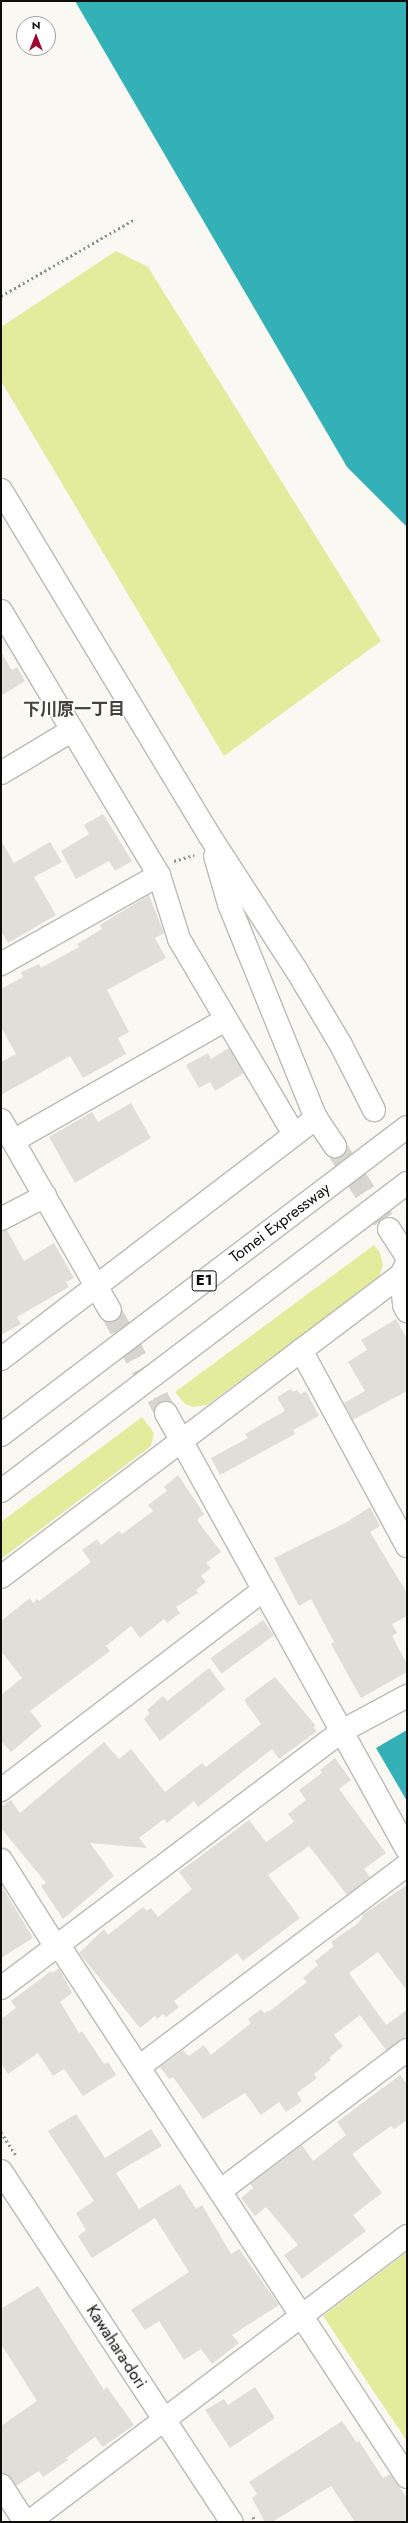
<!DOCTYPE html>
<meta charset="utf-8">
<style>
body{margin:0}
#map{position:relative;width:408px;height:2523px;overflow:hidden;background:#faf8f2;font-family:Jost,"Noto Sans JP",sans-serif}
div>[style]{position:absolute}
.green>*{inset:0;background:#e2ec9c}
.water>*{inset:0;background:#34b1b7}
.building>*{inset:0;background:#e0ded8;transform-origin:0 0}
.minor-tunnel>*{height:22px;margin-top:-11px;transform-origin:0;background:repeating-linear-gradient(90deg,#d6d5cf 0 22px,transparent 0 33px)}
.path>*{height:2.5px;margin-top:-1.25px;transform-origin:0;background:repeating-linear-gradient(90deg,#918f8b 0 2px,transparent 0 5px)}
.roads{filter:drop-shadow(1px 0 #bcbab4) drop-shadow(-1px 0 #bcbab4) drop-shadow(0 1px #bcbab4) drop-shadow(0 -1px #bcbab4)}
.minor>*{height:22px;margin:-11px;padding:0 11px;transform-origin:11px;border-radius:11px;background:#fff}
.highway>*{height:22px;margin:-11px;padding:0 11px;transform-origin:11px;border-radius:11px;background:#fff}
span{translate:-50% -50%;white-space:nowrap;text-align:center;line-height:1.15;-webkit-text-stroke:3px #fff;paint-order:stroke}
.shield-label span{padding:1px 3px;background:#fff;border:1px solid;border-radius:3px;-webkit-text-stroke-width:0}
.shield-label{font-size:15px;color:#0d0d0b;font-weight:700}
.street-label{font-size:16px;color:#0d0d0b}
.neighbourhood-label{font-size:17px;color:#44433e;font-weight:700}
.frame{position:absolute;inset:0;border:2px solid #0d0d0b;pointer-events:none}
.north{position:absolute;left:16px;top:16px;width:40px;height:40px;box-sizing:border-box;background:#fff;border:1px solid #9e9e9d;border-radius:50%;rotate:0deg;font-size:11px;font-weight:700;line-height:16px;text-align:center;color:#0d0d0b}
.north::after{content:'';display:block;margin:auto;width:14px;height:18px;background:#a20332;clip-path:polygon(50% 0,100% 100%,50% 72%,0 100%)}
</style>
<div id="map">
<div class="green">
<div style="clip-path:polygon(116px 251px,148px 267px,381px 641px,224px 756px,1px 381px,1px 327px)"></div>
<div style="clip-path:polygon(374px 1245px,380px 1253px,383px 1265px,379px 1278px,207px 1405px,193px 1407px,185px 1404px,175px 1392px)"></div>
<div style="clip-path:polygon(142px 1417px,154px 1433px,151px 1446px,1px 1559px,1px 1522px)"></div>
<div style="clip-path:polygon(407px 2252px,407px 2441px,323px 2316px)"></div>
</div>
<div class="water">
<div style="clip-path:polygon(75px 1px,407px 1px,407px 527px,347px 467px)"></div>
<div style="clip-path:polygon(407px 1730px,407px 1801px,376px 1748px)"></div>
</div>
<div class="building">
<div style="clip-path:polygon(1px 652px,12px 670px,17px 667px,25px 681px,1px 696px)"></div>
<div style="clip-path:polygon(103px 814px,132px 861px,115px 871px,109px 861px,76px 879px,61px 851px,89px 834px,84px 825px)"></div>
<div style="clip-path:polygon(1px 840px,14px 863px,50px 842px,62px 862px,34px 877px,56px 915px,8px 943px,1px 931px)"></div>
<div style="clip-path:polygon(149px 895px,164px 933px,155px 938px,166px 958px,107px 990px,129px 1032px,118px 1038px,126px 1054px,83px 1078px,70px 1056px,1px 1095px,1px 1062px,16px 1054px,1px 1027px,1px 989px,23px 977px,21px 972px,39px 964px,41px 968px,79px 947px,77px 944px,102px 929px,100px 925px)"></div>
<div style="clip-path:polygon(229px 1048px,244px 1073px,215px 1091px,210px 1082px,199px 1088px,186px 1065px,208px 1053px,211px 1059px)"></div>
<div style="clip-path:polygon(131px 1103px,151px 1138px,75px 1183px,49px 1137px,92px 1112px,98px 1122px)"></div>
<div style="clip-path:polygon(7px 1230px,24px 1261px,54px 1243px,74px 1278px,66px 1282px,69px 1287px,17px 1317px,21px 1324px,1px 1335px,1px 1231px)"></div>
<div style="clip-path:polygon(396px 1319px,407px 1339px,407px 1391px,353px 1420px,344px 1403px,365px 1391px,348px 1362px,367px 1350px,361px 1340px)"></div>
<div style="clip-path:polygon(291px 1389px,293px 1392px,297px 1390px,300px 1394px,306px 1391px,319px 1416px,293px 1430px,295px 1434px,220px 1475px,211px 1458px,248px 1438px,245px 1434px,285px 1411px,277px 1397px)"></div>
<div style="clip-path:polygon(178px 1475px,204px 1514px,197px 1520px,221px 1552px,206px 1563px,211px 1568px,201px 1576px,206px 1582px,196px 1590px,198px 1593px,176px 1607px,180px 1613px,167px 1623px,164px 1619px,140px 1638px,131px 1626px,106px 1646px,110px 1651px,30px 1711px,42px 1726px,11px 1752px,1px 1741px,1px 1695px,22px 1678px,1px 1651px,1px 1621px,30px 1598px,33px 1603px,37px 1599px,39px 1601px,91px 1562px,82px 1550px,97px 1539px,101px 1545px,119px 1531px,122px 1534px,153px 1511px,148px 1505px,167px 1491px,164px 1487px)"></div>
<div style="clip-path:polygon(370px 1507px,380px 1526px,370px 1532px,407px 1593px,407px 1616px,392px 1624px,397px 1633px,392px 1636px,407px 1664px,407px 1672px,361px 1698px,331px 1644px,334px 1642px,311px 1599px,299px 1606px,274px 1558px,347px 1522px)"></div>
<div style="left:263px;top:1620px;width:19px;height:65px;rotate:54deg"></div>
<div style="clip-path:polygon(209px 1668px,225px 1689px,160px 1741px,144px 1719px,150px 1713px,147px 1710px,163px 1696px,167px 1701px)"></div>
<div style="clip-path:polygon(275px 1677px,316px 1726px,313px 1727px,317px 1731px,279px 1759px,272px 1749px,198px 1807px,194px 1801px,167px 1823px,164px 1819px,139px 1838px,147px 1848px,90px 1843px,114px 1876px,63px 1919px,41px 1886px,46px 1883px,1px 1828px,1px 1807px,11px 1800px,20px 1813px,104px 1742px,119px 1759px,131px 1749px,165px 1792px,202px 1763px,206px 1767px,261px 1724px,244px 1700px)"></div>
<div style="clip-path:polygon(335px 1758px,351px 1780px,339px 1789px,386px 1853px,364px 1869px,370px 1877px,347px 1895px,309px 1846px,268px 1875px,300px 1918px,243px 1961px,237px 1953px,174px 2001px,179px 2007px,166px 2017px,163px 2014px,157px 2019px,155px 2016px,140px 2028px,79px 1953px,104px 1929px,108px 1935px,143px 1907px,147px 1911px,151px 1908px,158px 1917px,192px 1889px,179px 1872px,249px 1820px,266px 1842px,294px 1822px,288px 1814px,306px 1800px,299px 1790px,322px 1773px,320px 1770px)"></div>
<div style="clip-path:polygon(1px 1885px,33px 1938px,1px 1958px)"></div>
<div style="clip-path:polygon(407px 1885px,407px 1991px,378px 1952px,349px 1973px,386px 2025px,407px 2010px,407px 2037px,386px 2050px,360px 2015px,334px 2035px,343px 2046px,329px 2058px,331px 2060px,314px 2074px,317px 2078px,297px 2093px,302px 2101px,286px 2112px,279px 2102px,261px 2115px,245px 2093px,203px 2119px,173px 2077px,169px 2079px,160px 2067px,183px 2050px,189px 2056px,204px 2045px,211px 2055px,251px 2023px,248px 2019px,261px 2009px,264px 2013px,271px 2010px,307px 1982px,303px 1978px,318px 1965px,315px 1961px,334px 1946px,331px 1942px,357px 1924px,363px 1917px,362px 1915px)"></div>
<div style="clip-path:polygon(59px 1968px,72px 1993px,60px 2002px,79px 2033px,82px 2031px,104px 2064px,108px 2062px,116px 2075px,83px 2096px,64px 2069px,53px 2076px,38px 2053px,8px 2074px,1px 2063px,1px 2019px,16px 2008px,11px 2001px,51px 1971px,52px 1973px)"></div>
<div style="clip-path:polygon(400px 2075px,407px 2084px,407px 2120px,394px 2129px,391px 2126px,352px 2154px,382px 2193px,353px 2215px,366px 2231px,302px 2279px,284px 2255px,298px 2245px,266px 2207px,255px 2216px,241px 2198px,253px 2188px,250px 2184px,302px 2145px,313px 2161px,346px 2135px,337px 2122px)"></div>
<div style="clip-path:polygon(76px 2114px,105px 2158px,151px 2129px,162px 2146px,116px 2173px,139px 2209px,180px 2184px,196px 2209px,202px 2205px,231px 2254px,239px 2249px,279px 2305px,232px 2335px,239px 2343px,212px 2364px,201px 2349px,184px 2360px,159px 2321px,145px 2330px,131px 2310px,189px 2272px,155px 2218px,92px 2258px,78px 2236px,86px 2230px,76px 2213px,94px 2201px,48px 2131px)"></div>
<div style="clip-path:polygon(38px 2286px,104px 2390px,107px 2387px,134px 2425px,103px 2447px,95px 2437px,66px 2458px,68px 2460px,43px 2477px,39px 2471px,16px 2486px,7px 2474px,1px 2473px,1px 2426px,37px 2401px,1px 2344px,1px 2309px)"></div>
<div style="clip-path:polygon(255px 2387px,275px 2418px,230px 2448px,205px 2410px,224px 2399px,228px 2405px)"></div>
<div style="clip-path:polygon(342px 2421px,357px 2443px,359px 2441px,383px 2478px,390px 2474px,407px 2498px,407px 2522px,355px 2522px,331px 2486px,272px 2522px,265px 2522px,252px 2498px,257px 2494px,249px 2482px)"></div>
</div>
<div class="minor-tunnel">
<div style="left:335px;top:1146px;width:99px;rotate:57deg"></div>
<div style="left:110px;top:1310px;width:117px;rotate:61.5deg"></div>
</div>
<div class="path">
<div style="left:1px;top:296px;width:155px;rotate:-29.9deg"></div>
<div style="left:174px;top:861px;width:21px;rotate:-17deg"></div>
<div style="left:1px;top:2132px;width:27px;rotate:57deg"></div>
<div style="left:253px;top:2517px;width:6px;rotate:59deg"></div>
</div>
<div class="roads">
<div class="minor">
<div style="left:1px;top:490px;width:403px;rotate:58.9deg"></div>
<div style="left:209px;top:835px;width:162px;rotate:57.1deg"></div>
<div style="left:297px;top:971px;width:86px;rotate:59.3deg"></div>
<div style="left:341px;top:1045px;width:73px;rotate:63.1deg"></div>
<div style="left:1px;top:611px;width:308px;rotate:59.1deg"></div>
<div style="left:159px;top:875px;width:67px;rotate:72.6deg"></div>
<div style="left:179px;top:939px;width:226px;rotate:59.5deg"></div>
<div style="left:1px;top:773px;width:82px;rotate:-31deg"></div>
<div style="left:215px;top:856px;width:50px;rotate:73.7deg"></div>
<div style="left:229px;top:904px;width:231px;rotate:67.9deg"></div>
<div style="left:316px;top:1118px;width:34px;rotate:56deg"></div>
<div style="left:1px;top:964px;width:181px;rotate:-29.4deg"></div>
<div style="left:1px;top:1120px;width:219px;rotate:60.2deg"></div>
<div style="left:13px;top:1141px;width:244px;rotate:-29.7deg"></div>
<div style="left:1px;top:1219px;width:50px;rotate:-27.6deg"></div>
<div style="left:389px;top:1229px;width:33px;rotate:57deg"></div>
<div style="left:401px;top:1275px;width:30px;rotate:84deg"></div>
<div style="left:404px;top:1305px;width:7px;rotate:63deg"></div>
<div style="left:301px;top:1350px;width:223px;rotate:61.6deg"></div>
<div style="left:1px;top:1359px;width:397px;rotate:-37.4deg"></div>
<div style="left:166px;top:1413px;width:498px;rotate:61.1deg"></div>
<div style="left:1px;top:1577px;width:501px;rotate:-37.05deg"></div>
<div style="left:401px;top:1275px;width:13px;rotate:-63deg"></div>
<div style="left:1px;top:1790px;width:330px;rotate:-37.3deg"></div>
<div style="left:1px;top:1860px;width:103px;rotate:57.7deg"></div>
<div style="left:58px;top:1944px;width:637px;rotate:56.78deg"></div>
<div style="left:1px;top:1988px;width:427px;rotate:-37deg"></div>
<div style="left:342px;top:1731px;width:74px;rotate:-28.3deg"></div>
<div style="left:139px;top:2067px;width:336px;rotate:-37deg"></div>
<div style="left:1px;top:2171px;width:420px;rotate:56.7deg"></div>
<div style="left:220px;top:2191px;width:234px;rotate:-37deg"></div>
<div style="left:1px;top:2485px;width:44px;rotate:57deg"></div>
<div style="left:29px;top:2522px;width:474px;rotate:-37.1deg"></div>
</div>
<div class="highway">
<div style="left:1px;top:1435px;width:510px;rotate:-37.18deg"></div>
<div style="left:1px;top:1491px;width:510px;rotate:-37.18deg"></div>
</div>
</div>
<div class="shield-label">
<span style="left:204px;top:1281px">E1</span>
</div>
<div class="street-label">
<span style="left:280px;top:1223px;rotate:-37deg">Tomei Expressway</span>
<span style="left:116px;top:2347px;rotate:57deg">Kawahara-dori</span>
</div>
<div class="neighbourhood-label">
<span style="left:74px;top:710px">下川原一丁目</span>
</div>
<div class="frame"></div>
<div class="north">N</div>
</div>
